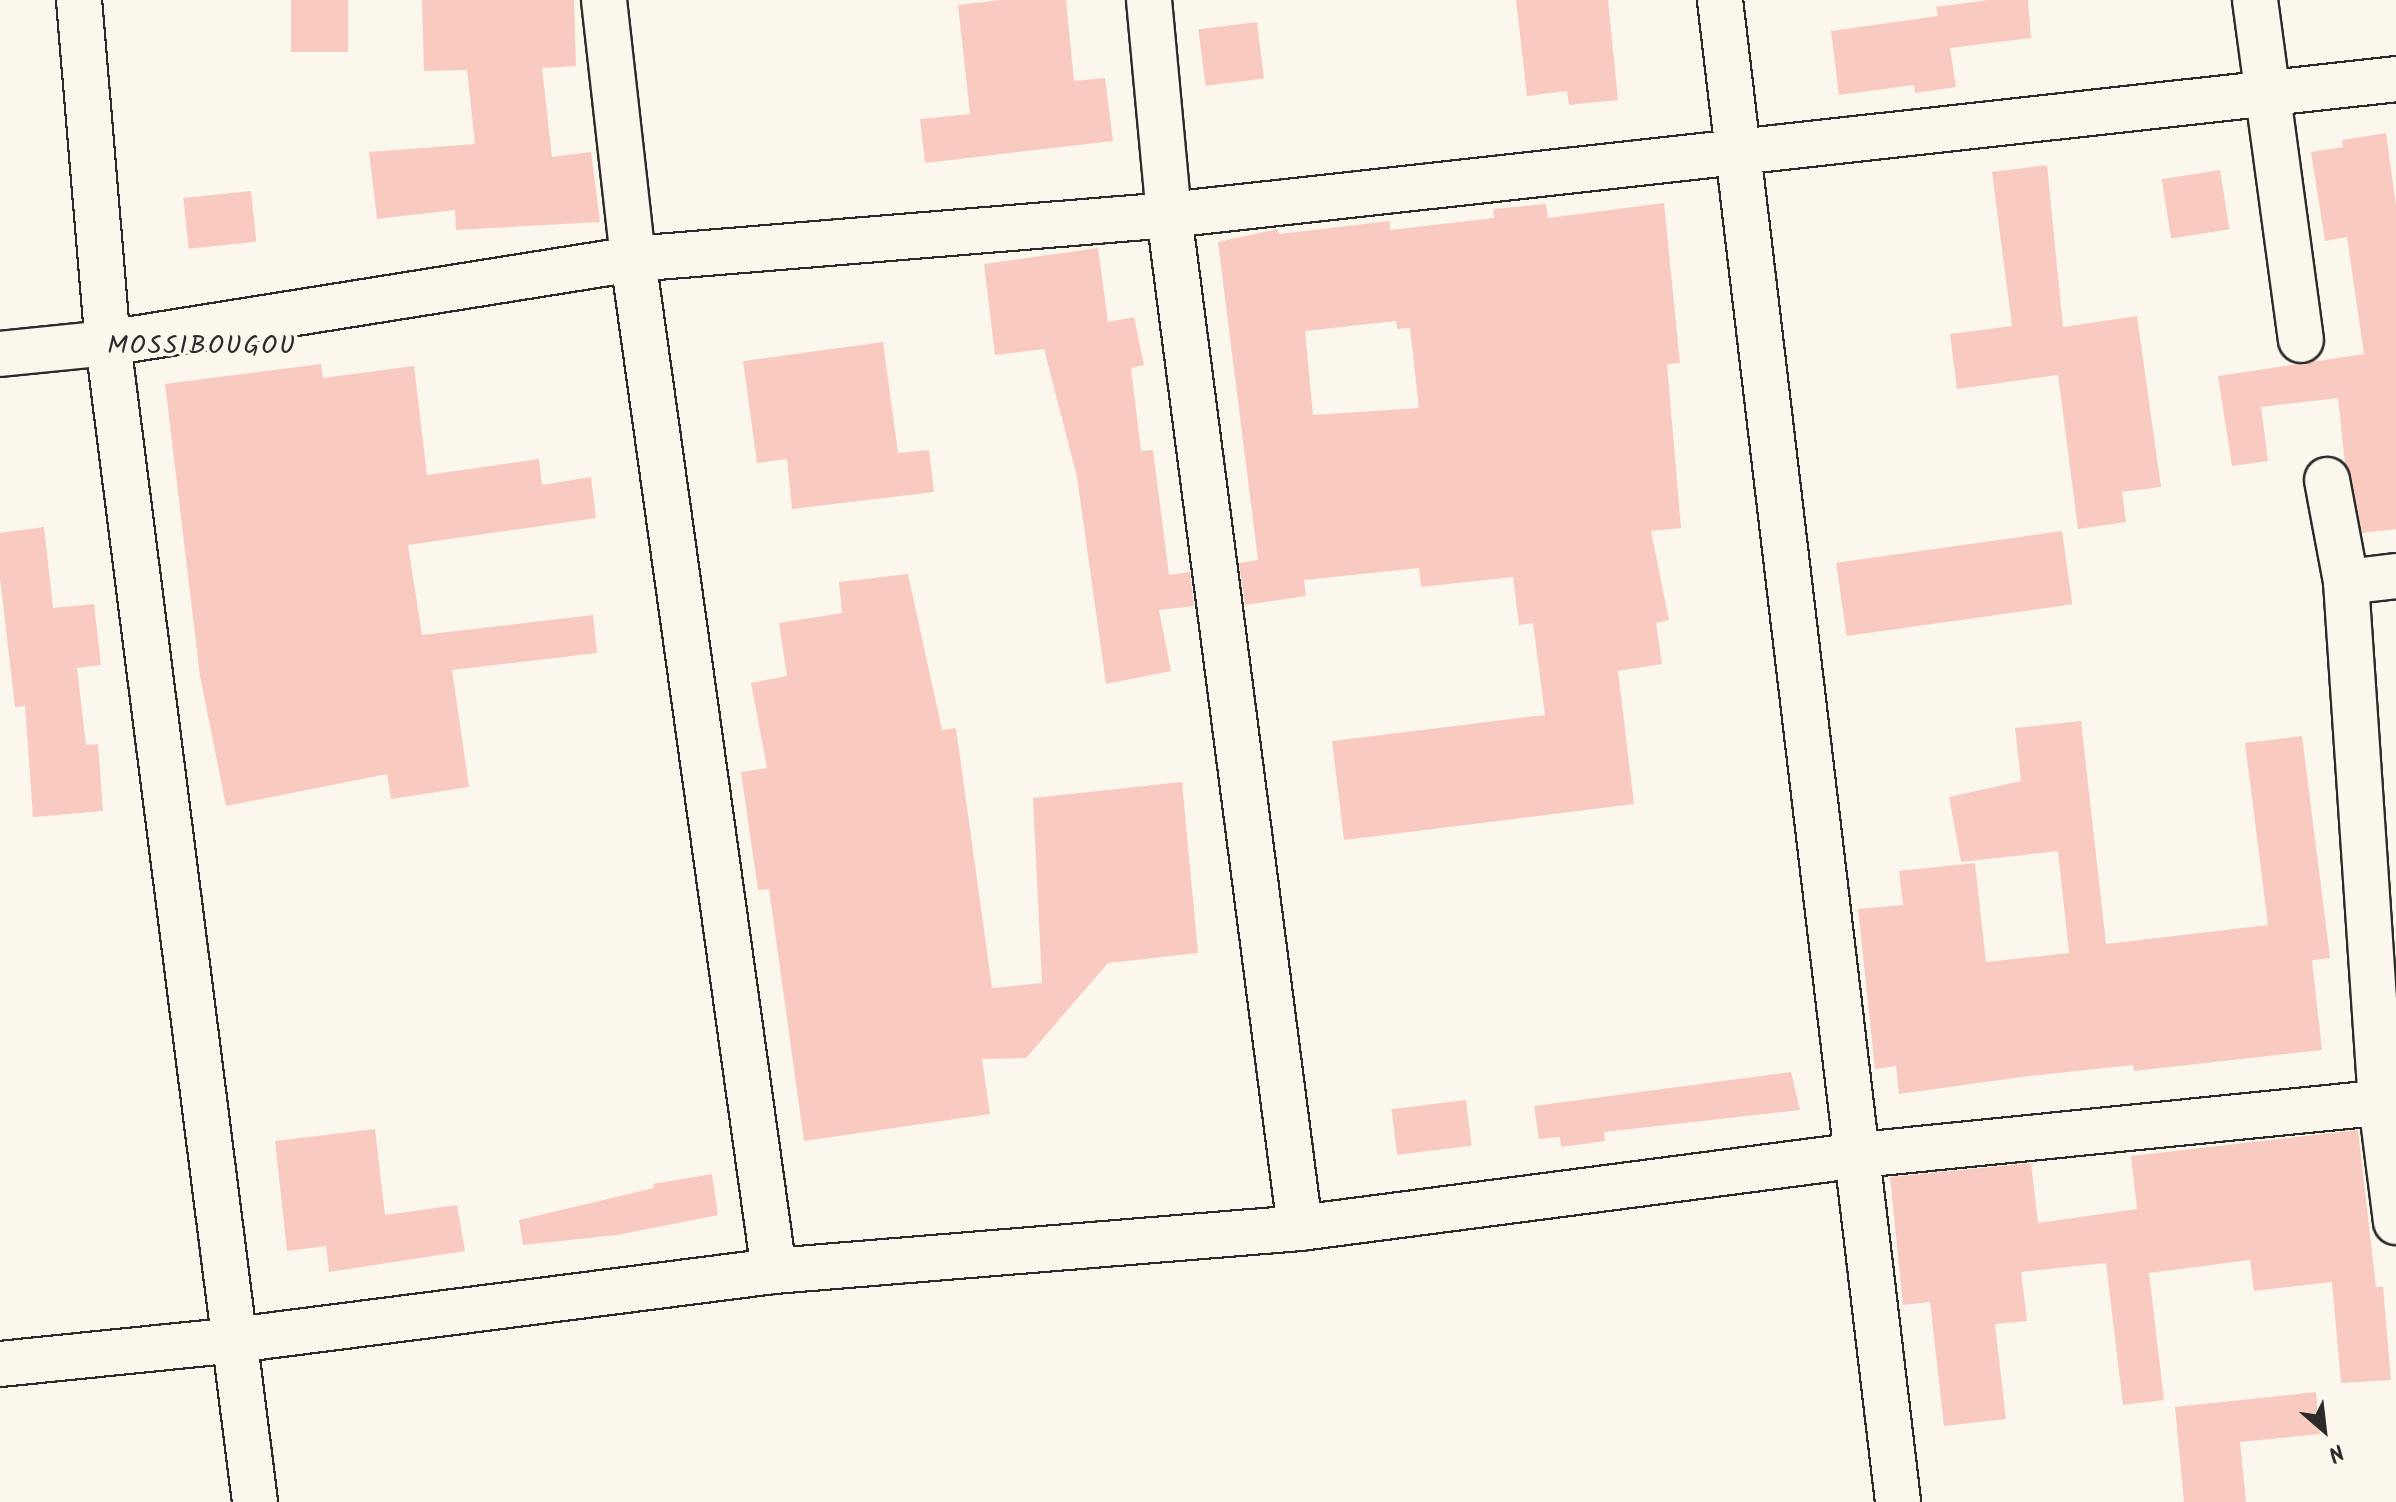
<!DOCTYPE html>
<style>
body{margin:0}
#map{position:relative;width:2396px;height:1502px;overflow:hidden;background:#fbf7ec;font-family:Kalam,sans-serif}
div>[style]{position:absolute}
.building>*{inset:0;background:#f9cabf;transform-origin:0 0}
.roads{filter:drop-shadow(2px 0 #2b2b2b) drop-shadow(-2px 0 #2b2b2b) drop-shadow(0 2px #2b2b2b) drop-shadow(0 -2px #2b2b2b)}
.street>*{height:44px;margin:-22px;padding:0 22px;transform-origin:22px;border-radius:22px;background:#fbf7ec}
span{translate:-50% -50%;white-space:nowrap;text-align:center;line-height:1.15;-webkit-text-stroke:7px #fbf7ec;paint-order:stroke}
.neighbourhood-label{font-size:26px;color:#2b2b2b;letter-spacing:2px}
.north{position:absolute;left:2284px;top:1390px;width:80px;height:80px;-webkit-text-stroke:6px #fbf7ec;paint-order:stroke;rotate:152deg;font-size:22px;font-weight:700;line-height:32px;text-align:center;color:#2b2b2b}
.north::after{content:'';display:block;margin:auto;width:28px;height:36px;background:#2b2b2b;clip-path:polygon(50% 0,100% 100%,50% 72%,0 100%)}
</style>
<div id="map">
<div class="building">
<div style="left:291px;top:0;width:57px;height:52px"></div>
<div style="clip-path:polygon(422px 0,574px 0,576px 66px,542px 68px,552px 157px,591px 152px,600px 222px,456px 230px,455px 210px,377px 219px,369px 152px,475px 144px,467px 70px,424px 71px)"></div>
<div style="clip-path:polygon(1001px 0,1066px 0,1074px 81px,1105px 78px,1113px 141px,925px 163px,920px 119px,970px 114px,958px 5px)"></div>
<div style="clip-path:polygon(1516px 0,1608px 0,1618px 100px,1569px 105px,1567px 91px,1527px 96px)"></div>
<div style="clip-path:polygon(1989px 0,2028px 0,2031px 38px,1950px 48px,1956px 87px,1915px 93px,1914px 85px,1839px 95px,1831px 31px,1938px 16px,1936px 7px)"></div>
<div style="left:1257px;top:22px;width:57px;height:59px;rotate:83deg"></div>
<div style="clip-path:polygon(2386px 133px,2396px 206px,2396px 529px,2362px 533px,2345px 463px,2338px 398px,2261px 407px,2268px 461px,2232px 466px,2218px 376px,2364px 354px,2347px 237px,2325px 241px,2311px 152px,2343px 147px,2342px 140px)"></div>
<div style="clip-path:polygon(2047px 165px,2063px 327px,2137px 316px,2161px 487px,2122px 492px,2126px 522px,2078px 529px,2058px 375px,1957px 389px,1950px 334px,2012px 326px,1992px 172px)"></div>
<div style="left:2220px;top:170px;width:60px;height:59px;rotate:81deg"></div>
<div style="left:251px;top:191px;width:51px;height:68px;rotate:84deg"></div>
<div style="clip-path:polygon(evenodd,1664px 203px,1680px 363px,1667px 364px,1681px 528px,1651px 531px,1669px 620px,1656px 623px,1662px 664px,1618px 671px,1634px 804px,1344px 840px,1332px 741px,1545px 715px,1533px 623px,1519px 625px,1513px 577px,1421px 587px,1419px 568px,1304px 580px,1306px 596px,1245px 605px,1239px 563px,1258px 560px,1218px 242px,1278px 229px,1279px 234px,1390px 221px,1390px 230px,1494px 218px,1493px 209px,1546px 204px,1548px 218px,1664px 203px,1396px 321px,1397px 329px,1410px 328px,1419px 408px,1313px 415px,1305px 331px,1396px 321px)"></div>
<div style="clip-path:polygon(1098px 248px,1108px 322px,1134px 317px,1144px 365px,1131px 368px,1141px 451px,1153px 450px,1169px 575px,1190px 572px,1194px 606px,1159px 610px,1171px 671px,1106px 684px,1077px 477px,1044px 349px,995px 355px,984px 264px)"></div>
<div style="clip-path:polygon(883px 342px,898px 453px,929px 450px,934px 492px,792px 509px,787px 459px,757px 463px,743px 361px)"></div>
<div style="clip-path:polygon(321px 364px,323px 378px,414px 366px,427px 475px,539px 459px,542px 485px,591px 477px,596px 518px,408px 545px,422px 635px,593px 615px,597px 653px,452px 670px,469px 787px,391px 799px,387px 774px,226px 806px,200px 676px,165px 384px)"></div>
<div style="clip-path:polygon(44px 527px,53px 608px,94px 604px,101px 665px,77px 668px,86px 745px,98px 744px,103px 811px,33px 817px,25px 706px,15px 707px,0 578px,0 533px)"></div>
<div style="left:2062px;top:531px;width:74px;height:228px;rotate:82deg"></div>
<div style="clip-path:polygon(908px 574px,942px 730px,956px 728px,992px 988px,1042px 983px,1033px 798px,1182px 782px,1198px 953px,1108px 963px,1026px 1058px,982px 1059px,990px 1114px,804px 1141px,769px 889px,758px 890px,741px 772px,767px 768px,751px 683px,787px 676px,779px 623px,842px 613px,839px 582px)"></div>
<div style="clip-path:polygon(2081px 721px,2106px 944px,2268px 925px,2245px 743px,2302px 736px,2330px 958px,2312px 960px,2322px 1050px,2134px 1071px,2133px 1065px,2021px 1077px,1899px 1094px,1896px 1066px,1875px 1069px,1858px 909px,1903px 905px,1899px 871px,1975px 863px,1986px 962px,2069px 953px,2058px 851px,1961px 862px,1949px 797px,2021px 781px,2015px 728px)"></div>
<div style="clip-path:polygon(1791px 1072px,1800px 1110px,1604px 1132px,1605px 1141px,1561px 1147px,1560px 1137px,1539px 1139px,1534px 1106px)"></div>
<div style="left:1466px;top:1100px;width:46px;height:75px;rotate:83deg"></div>
<div style="clip-path:polygon(375px 1129px,385px 1215px,457px 1205px,465px 1251px,329px 1272px,326px 1246px,287px 1251px,275px 1141px)"></div>
<div style="clip-path:polygon(2358px 1130px,2376px 1287px,2383px 1287px,2391px 1380px,2341px 1383px,2332px 1282px,2254px 1291px,2250px 1260px,2149px 1273px,2164px 1400px,2123px 1405px,2106px 1263px,2021px 1272px,2027px 1321px,1995px 1324px,2006px 1419px,1944px 1426px,1930px 1302px,1903px 1305px,1890px 1177px,2031px 1163px,2038px 1223px,2137px 1209px,2131px 1156px)"></div>
<div style="clip-path:polygon(712px 1174px,718px 1215px,617px 1235px,523px 1245px,519px 1220px,654px 1188px,653px 1184px)"></div>
<div style="clip-path:polygon(2316px 1392px,2320px 1434px,2240px 1442px,2246px 1502px,2184px 1502px,2175px 1407px)"></div>
</div>
<div class="roads">
<div class="street">
<div style="left:79px;top:0;width:344px;rotate:85.2deg"></div>
<div style="left:108px;top:343px;width:1168px;rotate:82.77deg"></div>
<div style="left:604px;top:0;width:261px;rotate:83.6deg"></div>
<div style="left:633px;top:259px;width:1022px;rotate:82.07deg"></div>
<div style="left:1149px;top:0;width:216px;rotate:84.7deg"></div>
<div style="left:1169px;top:215px;width:1021px;rotate:82.63deg"></div>
<div style="left:1720px;top:0;width:1513px;rotate:83.24deg"></div>
<div style="left:2255px;top:0;width:343px;rotate:82.3deg"></div>
<div style="left:0;top:354px;width:109px;rotate:-5.8deg"></div>
<div style="left:108px;top:343px;width:532px;rotate:-9.09deg"></div>
<div style="left:633px;top:259px;width:538px;rotate:-4.69deg"></div>
<div style="left:1169px;top:215px;width:1235px;rotate:-6.32deg"></div>
<div style="left:2327px;top:480px;width:104px;rotate:79.4deg"></div>
<div style="left:2346px;top:582px;width:522px;rotate:86.16deg"></div>
<div style="left:2381px;top:1103px;width:120px;rotate:82.8deg"></div>
<div style="left:2346px;top:582px;width:50px;rotate:-6.8deg"></div>
<div style="left:0;top:1364px;width:236px;rotate:-5.8deg"></div>
<div style="left:235px;top:1340px;width:543px;rotate:-7.3deg"></div>
<div style="left:774px;top:1271px;width:528px;rotate:-4.67deg"></div>
<div style="left:1300px;top:1228px;width:565px;rotate:-7.43deg"></div>
<div style="left:1860px;top:1155px;width:539px;rotate:-5.75deg"></div>
</div>
</div>
<div class="neighbourhood-label">
<span style="left:202px;top:347px">MOSSIBOUGOU</span>
</div>
<div class="north">N</div>
</div>
